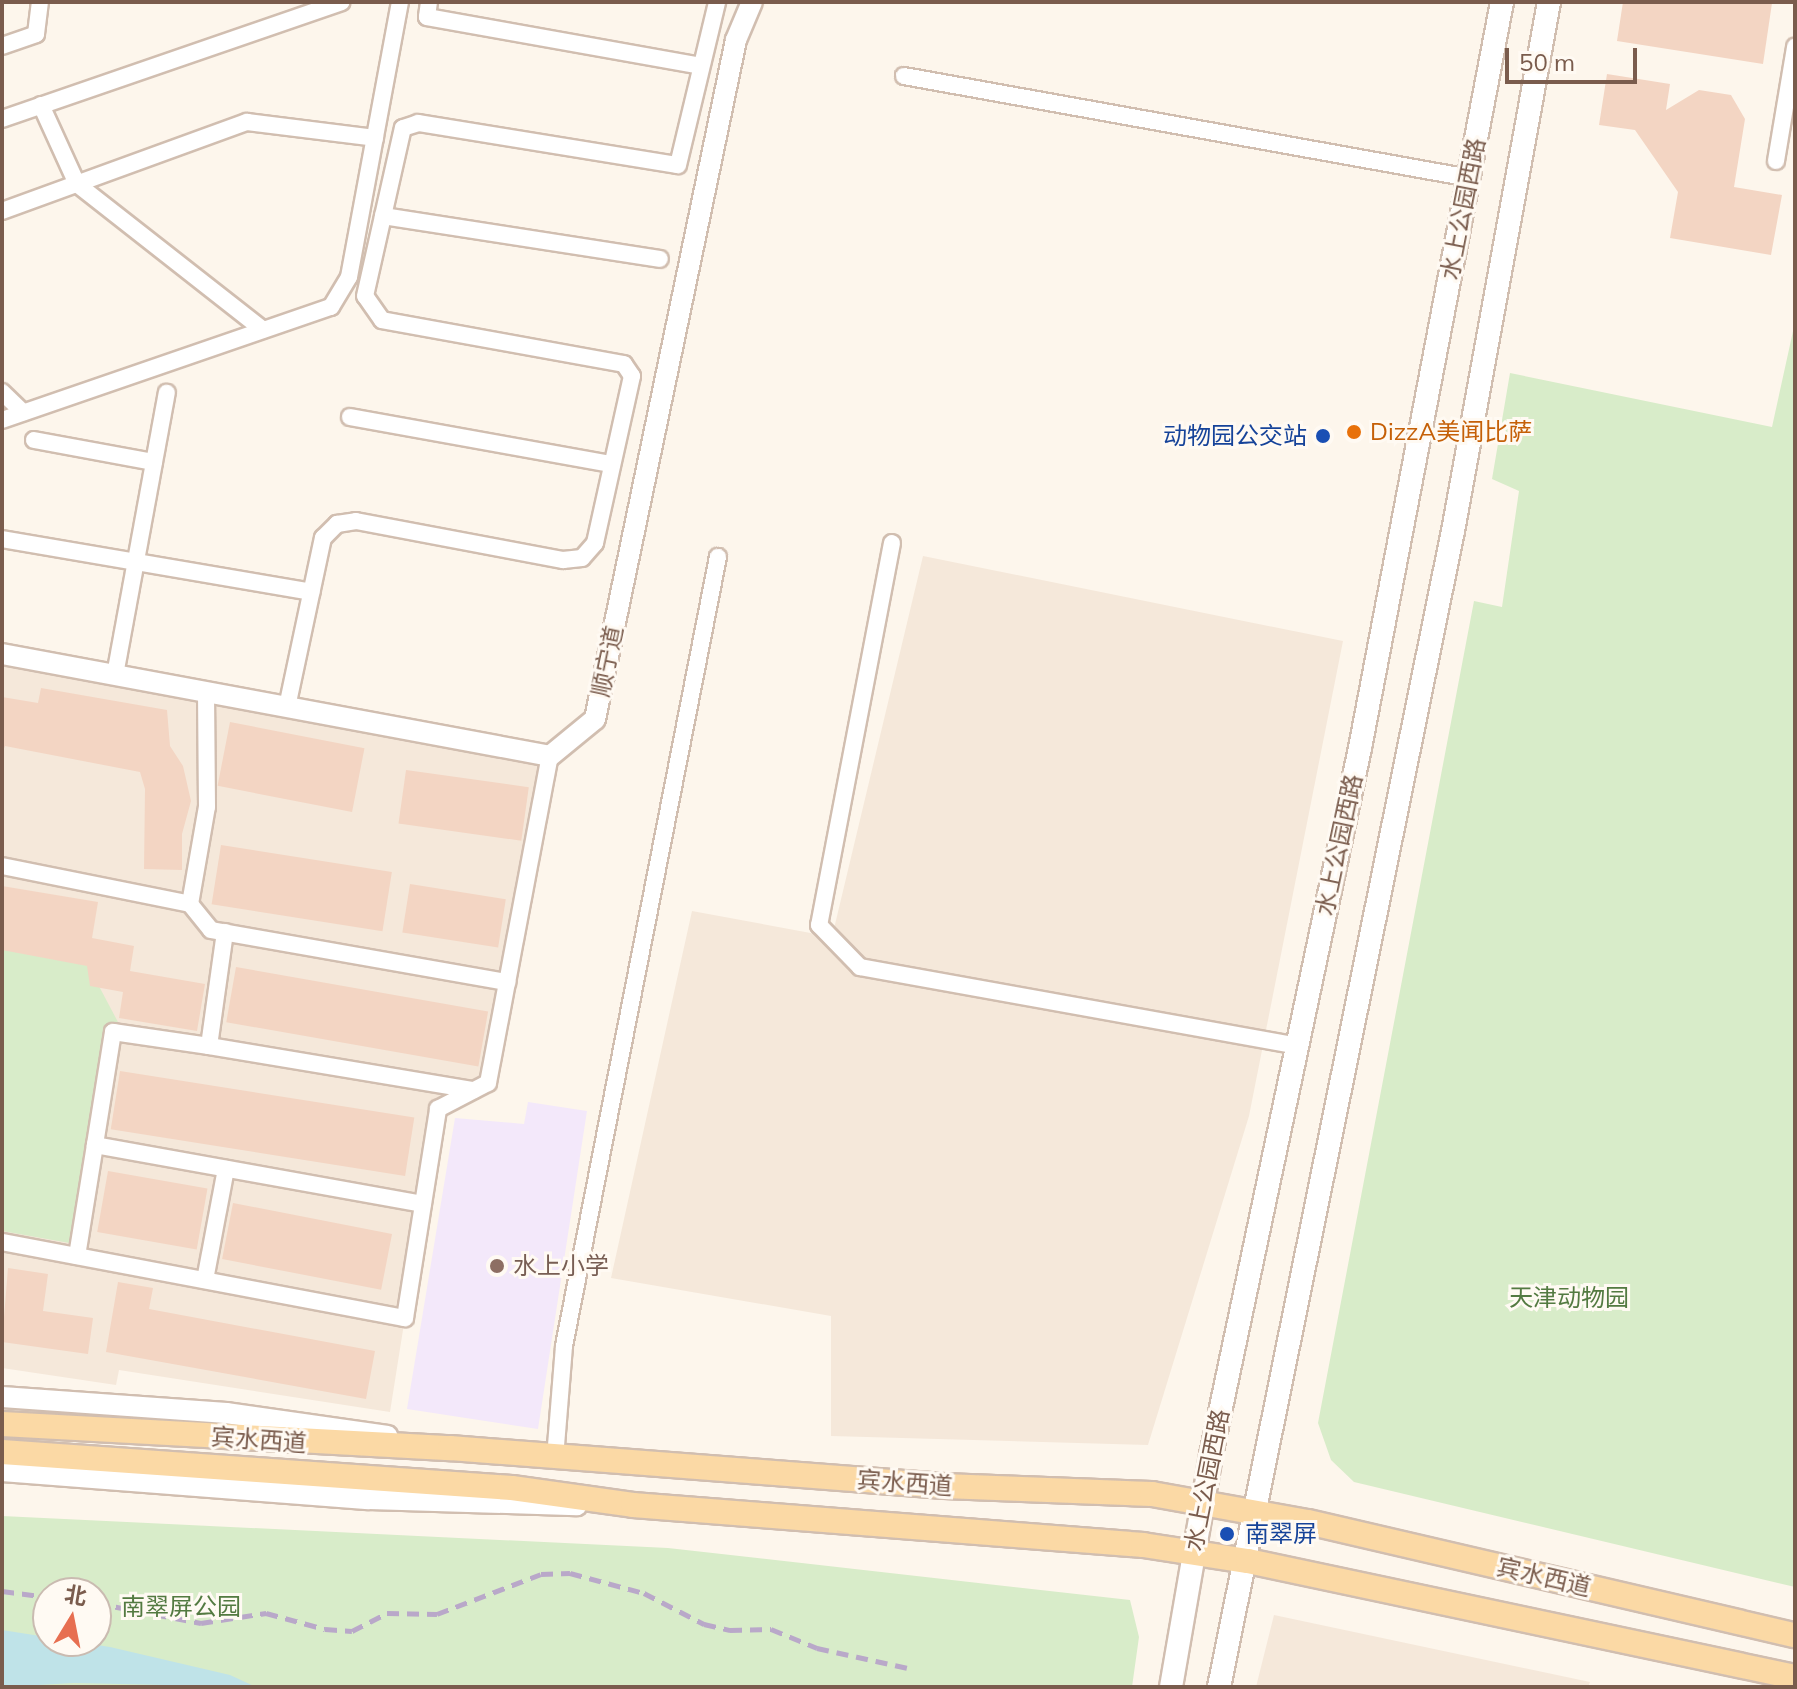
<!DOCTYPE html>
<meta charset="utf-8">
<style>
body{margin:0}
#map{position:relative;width:1797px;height:1689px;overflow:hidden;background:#fdf6ec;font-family:Mulish,"Noto Sans SC",sans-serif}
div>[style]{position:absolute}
.residential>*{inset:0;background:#f5e8da}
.education>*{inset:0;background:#f3e8fa}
.green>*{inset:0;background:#d8ecc9}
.water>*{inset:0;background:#bfe3e8}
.building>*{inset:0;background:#f3d5c3;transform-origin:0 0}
.roads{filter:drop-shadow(2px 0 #d1beb0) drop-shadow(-2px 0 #d1beb0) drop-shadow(0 2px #d1beb0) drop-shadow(0 -2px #d1beb0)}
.minor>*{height:16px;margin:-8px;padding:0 8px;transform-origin:8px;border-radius:8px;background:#fff}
.tertiary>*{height:20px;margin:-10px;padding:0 10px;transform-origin:10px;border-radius:10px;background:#fff}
.secondary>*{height:22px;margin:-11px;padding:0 11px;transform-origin:11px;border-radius:11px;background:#fff}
.primary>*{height:24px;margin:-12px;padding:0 12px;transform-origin:12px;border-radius:12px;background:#fbd9a5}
.rail>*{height:5px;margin-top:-2.5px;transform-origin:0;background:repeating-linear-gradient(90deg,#b9a8c9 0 12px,transparent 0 20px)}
.dots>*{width:22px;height:22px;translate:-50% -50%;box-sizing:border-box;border:4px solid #fffaf3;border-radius:50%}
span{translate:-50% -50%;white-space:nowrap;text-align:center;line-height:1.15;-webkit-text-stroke:6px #fffaf3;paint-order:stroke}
.street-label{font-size:24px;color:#7a5c4d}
.food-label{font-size:24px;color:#c56008}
.left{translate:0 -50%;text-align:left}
.transit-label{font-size:24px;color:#164399}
.right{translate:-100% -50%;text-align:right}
.education-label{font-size:24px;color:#785e54}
.park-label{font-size:24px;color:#537a41}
.frame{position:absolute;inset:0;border:4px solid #7a5c4d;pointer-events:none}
.north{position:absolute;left:32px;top:1577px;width:80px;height:80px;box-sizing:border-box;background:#fffaf3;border:2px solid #cabbb1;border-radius:50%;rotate:10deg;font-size:22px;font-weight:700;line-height:32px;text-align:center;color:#7a5c4d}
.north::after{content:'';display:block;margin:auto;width:28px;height:36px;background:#e76f51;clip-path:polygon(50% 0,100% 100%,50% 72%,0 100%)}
.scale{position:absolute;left:1505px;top:48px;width:132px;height:36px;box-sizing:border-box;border:4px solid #7a5c4d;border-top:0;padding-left:10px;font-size:24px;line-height:28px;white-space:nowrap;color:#7a5c4d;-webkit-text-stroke:6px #fffaf3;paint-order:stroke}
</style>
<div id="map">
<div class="residential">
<div style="clip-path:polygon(923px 556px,1343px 641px,1249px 1116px,1148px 1445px,831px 1436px,831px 1316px,611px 1278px,692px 911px,832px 937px)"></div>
<div style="clip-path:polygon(2px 654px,550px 756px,488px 1083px,438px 1109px,390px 1412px,119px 1370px,116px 1385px,2px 1368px)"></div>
<div style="clip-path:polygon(1274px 1615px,1590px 1682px,1588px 1687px,1256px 1687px)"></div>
</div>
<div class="education">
<div style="clip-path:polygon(528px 1102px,587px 1111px,538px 1429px,407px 1409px,455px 1118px,524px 1124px)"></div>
</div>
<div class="green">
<div style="clip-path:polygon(1795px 322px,1795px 1587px,1354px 1482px,1331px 1460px,1318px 1423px,1474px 601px,1502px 607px,1519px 491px,1492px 479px,1510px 373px,1772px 427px)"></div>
<div style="clip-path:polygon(2px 942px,82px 954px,119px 1024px,75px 1244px,2px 1231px)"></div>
<div style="clip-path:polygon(evenodd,2px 1516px,668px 1548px,1130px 1600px,1139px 1637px,1132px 1687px,2px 1687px,2px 1516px,48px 1593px,96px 1593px,96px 1641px,48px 1641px,48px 1593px)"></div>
</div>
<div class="water">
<div style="clip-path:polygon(2px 1630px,110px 1647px,230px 1675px,256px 1687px,74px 1683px,2px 1687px)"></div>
</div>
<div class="building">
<div style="clip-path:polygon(1623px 2px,1772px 3px,1763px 64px,1617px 41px)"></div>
<div style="clip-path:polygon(1607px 74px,1670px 84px,1666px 110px,1699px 90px,1731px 95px,1745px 119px,1734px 187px,1782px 195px,1771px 255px,1670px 238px,1678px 192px,1635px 130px,1599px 125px)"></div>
<div style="clip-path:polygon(41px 688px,167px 710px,170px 746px,183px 766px,191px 801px,182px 834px,182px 870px,144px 869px,145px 789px,140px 772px,5px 746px,2px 753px,2px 697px,38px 703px)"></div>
<div style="left:230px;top:722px;width:137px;height:65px;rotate:11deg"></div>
<div style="left:406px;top:770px;width:124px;height:54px;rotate:8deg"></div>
<div style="left:221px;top:845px;width:173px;height:60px;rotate:9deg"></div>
<div style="left:410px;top:884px;width:97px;height:49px;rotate:9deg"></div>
<div style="clip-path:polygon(2px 886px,98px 902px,92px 938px,134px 946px,130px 971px,205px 984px,197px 1031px,119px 1018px,123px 992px,90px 986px,87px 966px,2px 950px)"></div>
<div style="left:236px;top:967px;width:256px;height:56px;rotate:10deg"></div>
<div style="left:120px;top:1071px;width:298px;height:59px;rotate:9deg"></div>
<div style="left:108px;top:1171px;width:101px;height:62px;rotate:10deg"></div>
<div style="left:233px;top:1203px;width:162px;height:57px;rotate:11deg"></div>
<div style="clip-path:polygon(8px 1268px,48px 1274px,43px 1311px,93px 1318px,88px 1354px,2px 1342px)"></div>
<div style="clip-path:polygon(118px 1282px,153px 1288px,149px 1309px,375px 1351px,366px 1399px,106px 1352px)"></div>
</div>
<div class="roads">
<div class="minor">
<div style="left:429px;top:2px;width:15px;rotate:98deg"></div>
<div style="left:427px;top:17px;width:278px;rotate:10.1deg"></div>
<div style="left:2px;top:46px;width:36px;rotate:-19deg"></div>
<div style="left:36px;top:34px;width:32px;rotate:-83deg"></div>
<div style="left:904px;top:76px;width:575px;rotate:10.22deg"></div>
<div style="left:41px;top:105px;width:87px;rotate:65.5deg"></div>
<div style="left:77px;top:184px;width:236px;rotate:38.1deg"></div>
<div style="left:2px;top:119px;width:359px;rotate:-19deg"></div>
<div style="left:1776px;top:161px;width:116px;rotate:-80.5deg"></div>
<div style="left:2px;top:211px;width:261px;rotate:-20deg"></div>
<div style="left:247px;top:122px;width:129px;rotate:7.1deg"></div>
<div style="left:383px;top:216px;width:280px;rotate:8.8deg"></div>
<div style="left:2px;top:392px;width:29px;rotate:44deg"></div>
<div style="left:350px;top:417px;width:266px;rotate:10.2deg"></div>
<div style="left:2px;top:420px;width:348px;rotate:-19deg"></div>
<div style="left:331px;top:307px;width:35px;rotate:-59deg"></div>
<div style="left:349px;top:277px;width:280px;rotate:-79.5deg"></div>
<div style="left:34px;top:440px;width:122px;rotate:10.4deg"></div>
<div style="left:2px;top:539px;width:314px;rotate:9.7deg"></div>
<div style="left:892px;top:543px;width:389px;rotate:100.8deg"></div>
<div style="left:819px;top:925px;width:59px;rotate:45.7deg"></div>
<div style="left:860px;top:967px;width:444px;rotate:10.2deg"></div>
<div style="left:115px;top:675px;width:287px;rotate:-79.6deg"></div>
<div style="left:287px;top:707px;width:173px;rotate:-78deg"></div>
<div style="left:323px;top:538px;width:20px;rotate:-45deg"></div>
<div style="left:337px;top:524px;width:19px;rotate:-9deg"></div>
<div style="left:356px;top:521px;width:211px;rotate:10.7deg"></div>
<div style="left:563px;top:560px;width:19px;rotate:-6deg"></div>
<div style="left:582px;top:558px;width:20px;rotate:-49deg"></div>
<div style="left:595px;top:543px;width:171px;rotate:-77.5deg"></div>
<div style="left:632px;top:376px;width:14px;rotate:-124deg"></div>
<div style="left:624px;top:364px;width:246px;rotate:-169.7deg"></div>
<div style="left:382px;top:320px;width:29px;rotate:-125deg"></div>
<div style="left:365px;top:296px;width:172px;rotate:-77.3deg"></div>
<div style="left:403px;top:128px;width:16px;rotate:-18deg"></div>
<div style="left:418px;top:123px;width:263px;rotate:9.2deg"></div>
<div style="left:678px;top:165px;width:168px;rotate:-76.5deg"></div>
<div style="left:2px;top:866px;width:192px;rotate:11.4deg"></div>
<div style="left:190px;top:904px;width:98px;rotate:-80.1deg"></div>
<div style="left:207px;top:807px;width:115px;rotate:-90.5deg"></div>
<div style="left:190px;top:904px;width:33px;rotate:51deg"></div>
<div style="left:211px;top:930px;width:301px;rotate:10deg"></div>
<div style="left:225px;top:932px;width:115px;rotate:98deg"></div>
<div style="left:209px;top:1046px;width:268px;rotate:9.5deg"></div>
<div style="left:209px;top:1046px;width:97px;rotate:-171.7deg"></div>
<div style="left:113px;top:1032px;width:114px;rotate:99.1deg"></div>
<div style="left:95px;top:1145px;width:333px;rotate:10.2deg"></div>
<div style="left:2px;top:1242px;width:410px;rotate:10.7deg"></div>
<div style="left:405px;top:1318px;width:212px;rotate:-81deg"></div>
<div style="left:438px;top:1109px;width:56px;rotate:-27.5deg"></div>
<div style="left:488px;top:1083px;width:333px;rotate:-79.3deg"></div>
<div style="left:77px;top:1256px;width:112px;rotate:-80.8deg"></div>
<div style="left:205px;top:1280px;width:113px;rotate:-79.3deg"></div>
<div style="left:555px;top:1458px;width:112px;rotate:-85.4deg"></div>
<div style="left:564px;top:1346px;width:804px;rotate:-78.96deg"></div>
</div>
<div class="tertiary">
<div style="left:2px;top:654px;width:557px;rotate:10.54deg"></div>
<div style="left:550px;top:756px;width:58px;rotate:-39.4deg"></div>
<div style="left:595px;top:719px;width:693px;rotate:-78.27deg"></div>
<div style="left:736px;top:40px;width:41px;rotate:-67.2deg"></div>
<div style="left:2px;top:1397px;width:225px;rotate:4.1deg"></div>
<div style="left:226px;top:1413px;width:163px;rotate:8.1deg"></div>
<div style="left:2px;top:1471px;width:368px;rotate:4.4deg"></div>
<div style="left:369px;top:1499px;width:208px;rotate:1.7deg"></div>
</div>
<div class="secondary">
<div style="left:1171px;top:1687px;width:235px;rotate:-80.2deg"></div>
<div style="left:1211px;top:1455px;width:723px;rotate:-78.1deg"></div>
<div style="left:1360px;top:748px;width:759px;rotate:-79.22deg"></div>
<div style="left:1219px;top:1687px;width:1179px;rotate:-78.56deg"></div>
<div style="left:1453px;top:531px;width:538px;rotate:-79.71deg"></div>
</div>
<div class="primary">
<div style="left:2px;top:1424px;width:449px;rotate:3.1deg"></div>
<div style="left:450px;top:1448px;width:495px;rotate:4.4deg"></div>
<div style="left:944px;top:1486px;width:208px;rotate:2.2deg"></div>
<div style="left:1152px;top:1494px;width:158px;rotate:10.2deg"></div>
<div style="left:1308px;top:1522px;width:500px;rotate:13.1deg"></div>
<div style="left:2px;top:1452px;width:511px;rotate:4.04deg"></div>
<div style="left:512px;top:1488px;width:122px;rotate:8deg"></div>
<div style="left:633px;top:1505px;width:512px;rotate:4.48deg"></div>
<div style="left:1143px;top:1545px;width:106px;rotate:8.7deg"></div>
<div style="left:1248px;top:1561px;width:559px;rotate:11.97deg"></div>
</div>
</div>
<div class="rail">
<div style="left:2px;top:1591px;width:46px;rotate:7.4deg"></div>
<div style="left:96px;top:1603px;width:107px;rotate:10.8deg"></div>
<div style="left:201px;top:1623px;width:66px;rotate:-8.7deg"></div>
<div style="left:266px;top:1613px;width:61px;rotate:15.2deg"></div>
<div style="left:325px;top:1629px;width:27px;rotate:4deg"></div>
<div style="left:352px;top:1631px;width:39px;rotate:-27deg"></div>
<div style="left:387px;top:1613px;width:50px;rotate:1.1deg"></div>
<div style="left:437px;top:1614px;width:111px;rotate:-21deg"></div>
<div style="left:541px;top:1574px;width:29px;rotate:-2deg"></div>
<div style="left:570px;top:1573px;width:77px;rotate:15.1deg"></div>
<div style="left:644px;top:1593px;width:68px;rotate:27.3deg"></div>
<div style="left:704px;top:1624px;width:27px;rotate:13deg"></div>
<div style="left:730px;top:1630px;width:41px;rotate:-1.4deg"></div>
<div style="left:771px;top:1629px;width:50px;rotate:22.4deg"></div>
<div style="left:817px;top:1648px;width:93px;rotate:12.4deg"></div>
</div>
<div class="dots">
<div style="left:1354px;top:432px;background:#e8710a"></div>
<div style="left:1323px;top:436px;background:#1a4fb4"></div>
<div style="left:497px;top:1266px;background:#8d6e63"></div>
<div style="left:1227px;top:1534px;background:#1a4fb4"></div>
</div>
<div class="street-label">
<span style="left:1463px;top:209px;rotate:-79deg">水上公园西路</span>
<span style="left:607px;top:661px;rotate:-78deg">顺宁道</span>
<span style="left:1339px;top:845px;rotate:-78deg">水上公园西路</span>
<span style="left:259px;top:1440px;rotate:4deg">宾水西道</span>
<span style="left:1207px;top:1480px;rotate:-79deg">水上公园西路</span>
<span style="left:905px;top:1483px;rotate:4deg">宾水西道</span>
<span style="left:1544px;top:1577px;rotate:13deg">宾水西道</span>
</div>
<div class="food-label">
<span class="left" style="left:1370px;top:432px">DizzA美闻比萨</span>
</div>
<div class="transit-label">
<span class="right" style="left:1307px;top:436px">动物园公交站</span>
<span class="left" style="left:1245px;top:1534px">南翠屏</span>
</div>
<div class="education-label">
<span class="left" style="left:513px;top:1266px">水上小学</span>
</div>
<div class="park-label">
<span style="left:1569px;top:1298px">天津动物园</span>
<span style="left:181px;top:1607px">南翠屏公园</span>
</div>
<div class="frame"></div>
<div class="north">北</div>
<div class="scale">50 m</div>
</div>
